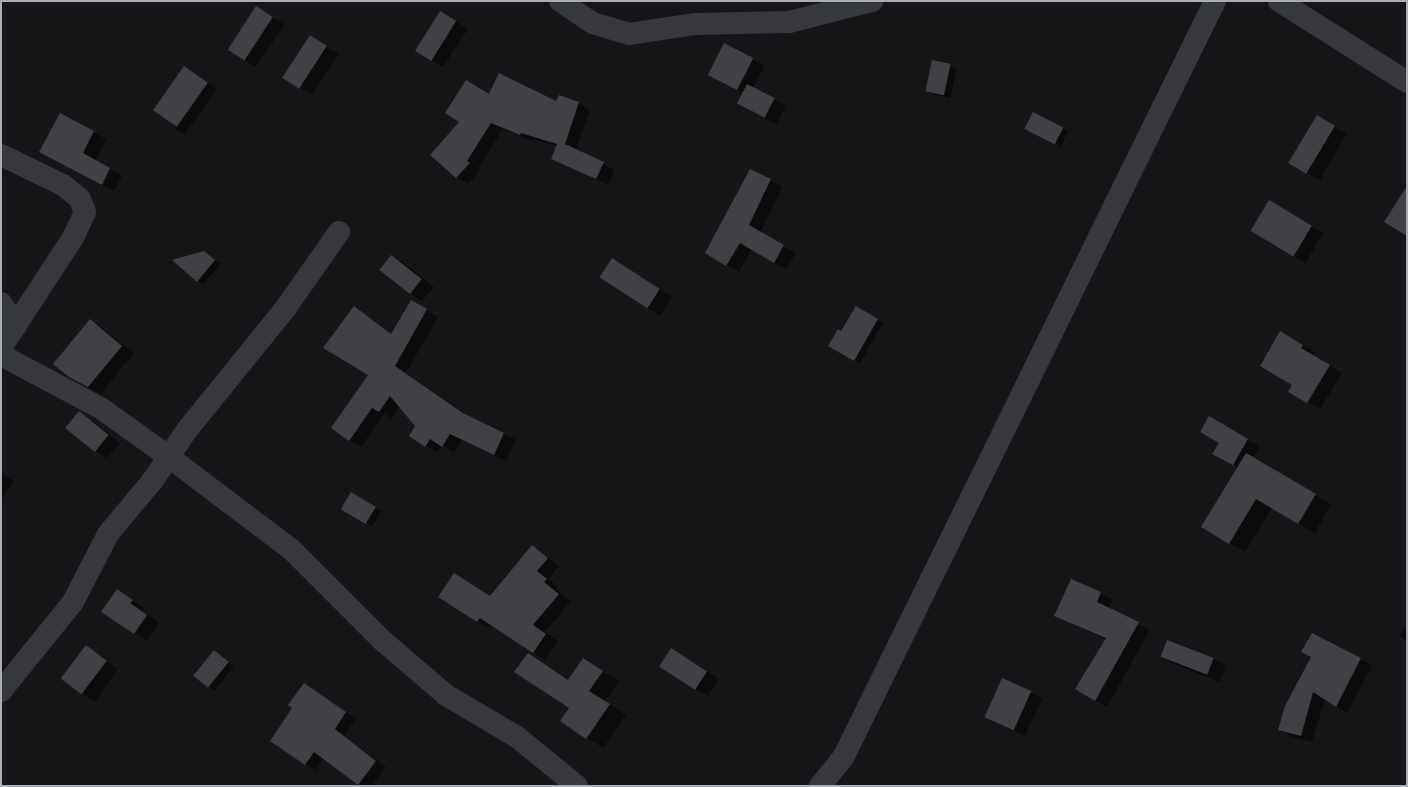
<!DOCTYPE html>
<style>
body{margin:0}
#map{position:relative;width:1408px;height:787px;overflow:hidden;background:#161618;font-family:"Varela Round",sans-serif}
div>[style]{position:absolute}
.shadow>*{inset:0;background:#0007;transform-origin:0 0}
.building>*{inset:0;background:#404145;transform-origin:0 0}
.minor>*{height:22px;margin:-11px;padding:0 11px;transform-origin:11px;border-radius:11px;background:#37383d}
span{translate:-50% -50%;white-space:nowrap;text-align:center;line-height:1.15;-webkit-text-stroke:4px #111113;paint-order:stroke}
.frame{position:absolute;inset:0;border:2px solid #a8adb8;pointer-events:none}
</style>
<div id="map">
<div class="shadow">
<div style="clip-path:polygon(441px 12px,468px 29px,443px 67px,431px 60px)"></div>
<div style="clip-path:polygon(269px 14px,285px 25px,255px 67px,227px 49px)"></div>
<div style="clip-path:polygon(322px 43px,339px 54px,312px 95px,284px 77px)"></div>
<div style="clip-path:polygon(724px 44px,765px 66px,753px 88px,786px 106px,777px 124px,751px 111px,744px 93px,721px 82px)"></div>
<div style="clip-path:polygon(933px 61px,951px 65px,957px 69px,950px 98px,932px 94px,926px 90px)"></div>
<div style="clip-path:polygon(184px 67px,217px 89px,184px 135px,175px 130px)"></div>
<div style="clip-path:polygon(490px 95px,578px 103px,590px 110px,576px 150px,615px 170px,608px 185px,552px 158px,557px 146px,533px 139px,532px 141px,503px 129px,478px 168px,481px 170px,468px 184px,456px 177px)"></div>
<div style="clip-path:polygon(60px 114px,106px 139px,95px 161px,122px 176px,114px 191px,53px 158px)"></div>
<div style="left:1317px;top:117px;width:34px;height:53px;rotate:30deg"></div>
<div style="clip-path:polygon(1062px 128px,1068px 131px,1061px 146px,1032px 132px)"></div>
<div style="clip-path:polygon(751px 170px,783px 187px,760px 233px,796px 253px,786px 269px,752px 249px,739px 272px,706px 253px)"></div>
<div style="left:1269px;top:201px;width:63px;height:35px;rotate:31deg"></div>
<div style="clip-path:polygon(204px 252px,221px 264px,203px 284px,197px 281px)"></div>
<div style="clip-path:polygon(392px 256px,404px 263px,434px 287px,422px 301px,410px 294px)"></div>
<div style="clip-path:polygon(624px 266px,672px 297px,660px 316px,600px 277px)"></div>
<div style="clip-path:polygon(411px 301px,438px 317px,406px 373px,470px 417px,516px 440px,506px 461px,462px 440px,454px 452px,442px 445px,437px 452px,426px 446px,417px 426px,399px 406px,392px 418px,384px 414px,361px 447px,332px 428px,369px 375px,354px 307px,392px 334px)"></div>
<div style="clip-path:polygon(857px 307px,883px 323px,860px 363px,829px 346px,842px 333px)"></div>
<div style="clip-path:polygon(90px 320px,102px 328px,134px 353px,101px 394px,82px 384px)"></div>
<div style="clip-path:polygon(1280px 332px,1315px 352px,1313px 356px,1342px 373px,1320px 409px,1289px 391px,1293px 385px)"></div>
<div style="clip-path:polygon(79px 413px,91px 420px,120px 443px,107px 458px,95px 451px,66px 428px)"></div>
<div style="clip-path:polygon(1209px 418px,1260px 446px,1253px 459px,1331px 504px,1315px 533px,1272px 508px,1245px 552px,1229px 543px,1239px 468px,1214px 454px,1220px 442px)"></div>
<div style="clip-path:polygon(1px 472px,14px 481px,1px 500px)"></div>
<div style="left:352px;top:494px;width:34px;height:18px;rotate:30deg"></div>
<div style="clip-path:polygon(532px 546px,559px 566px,549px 579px,558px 587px,556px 589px,571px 601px,545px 632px,558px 641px,545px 660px,492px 625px,489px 628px,477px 621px,454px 574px,491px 597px)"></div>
<div style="clip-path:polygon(1100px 593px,1112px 599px,1108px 609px,1150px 630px,1107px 707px,1076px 689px,1106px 639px,1056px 616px)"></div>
<div style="clip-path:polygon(129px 598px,144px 608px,142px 611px,159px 622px,147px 641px,102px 612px)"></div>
<div style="clip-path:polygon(1407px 624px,1407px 641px,1399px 636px)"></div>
<div style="clip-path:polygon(1168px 641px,1214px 659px,1226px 666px,1220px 682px,1174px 664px,1162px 657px)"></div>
<div style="clip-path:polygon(86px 647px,118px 669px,95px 701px,83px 694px)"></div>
<div style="clip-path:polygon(215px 652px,234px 666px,215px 690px,209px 687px)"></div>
<div style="clip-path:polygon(528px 654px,569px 680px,583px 659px,619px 681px,605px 701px,626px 715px,603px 748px,562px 721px,570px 708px)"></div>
<div style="clip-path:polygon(684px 656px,719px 679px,708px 696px,695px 689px)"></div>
<div style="clip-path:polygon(1360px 659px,1372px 666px,1347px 713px,1325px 699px,1312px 742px,1290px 736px,1279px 729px,1285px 707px)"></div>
<div style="clip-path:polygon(305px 684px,356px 719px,344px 736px,386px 767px,372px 786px,358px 784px,324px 758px,316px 770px,306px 764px,294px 708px)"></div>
<div style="clip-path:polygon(1030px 692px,1042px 699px,1025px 736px,985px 717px)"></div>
</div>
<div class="building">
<div style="left:256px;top:6px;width:20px;height:52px;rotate:33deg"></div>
<div style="left:440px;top:11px;width:19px;height:47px;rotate:32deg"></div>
<div style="left:310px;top:35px;width:20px;height:51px;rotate:33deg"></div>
<div style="left:724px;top:43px;width:33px;height:36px;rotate:27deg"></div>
<div style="left:932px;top:60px;width:19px;height:32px;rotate:12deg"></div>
<div style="left:184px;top:66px;width:29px;height:54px;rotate:35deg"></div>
<div style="clip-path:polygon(499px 73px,556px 101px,559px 95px,579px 102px,565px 144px,604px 162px,596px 179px,551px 159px,557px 144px,521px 133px,520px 135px,491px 123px,467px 161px,470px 163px,456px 178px,430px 155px,459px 122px,445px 113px,466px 80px,489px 94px)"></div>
<div style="left:747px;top:84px;width:31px;height:22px;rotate:27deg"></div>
<div style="left:1033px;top:112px;width:34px;height:19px;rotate:27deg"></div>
<div style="clip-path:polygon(60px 113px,94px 131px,83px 153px,110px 168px,102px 185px,39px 152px)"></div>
<div style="left:1317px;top:115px;width:21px;height:56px;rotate:31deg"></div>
<div style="clip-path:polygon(750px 169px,771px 179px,749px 225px,784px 245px,774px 263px,740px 243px,726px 266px,705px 253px)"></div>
<div style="clip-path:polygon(1407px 186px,1407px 236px,1384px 222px)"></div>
<div style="left:1269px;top:200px;width:50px;height:36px;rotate:31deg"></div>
<div style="clip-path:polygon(204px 251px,215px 260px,197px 282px,172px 260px)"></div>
<div style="left:391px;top:255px;width:39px;height:19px;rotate:38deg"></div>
<div style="left:612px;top:258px;width:57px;height:23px;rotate:33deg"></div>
<div style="clip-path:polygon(411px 300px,427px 309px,395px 366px,463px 413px,504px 433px,494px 455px,450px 434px,442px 447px,430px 439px,425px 447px,409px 436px,415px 426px,390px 396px,379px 412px,372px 408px,349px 441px,331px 428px,368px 375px,323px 348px,354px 306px,391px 334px)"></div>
<div style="clip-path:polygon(856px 306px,878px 319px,854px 361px,828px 346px,838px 329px,841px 331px)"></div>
<div style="clip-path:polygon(90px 319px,122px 346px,88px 387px,69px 377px,53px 364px)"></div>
<div style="clip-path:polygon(1280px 331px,1303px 345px,1301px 348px,1330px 365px,1307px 403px,1288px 392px,1292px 385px,1260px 366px)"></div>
<div style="left:79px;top:411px;width:38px;height:22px;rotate:39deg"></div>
<div style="clip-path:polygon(1209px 416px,1248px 439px,1233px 465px,1212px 454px,1219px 443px,1200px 432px)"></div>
<div style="clip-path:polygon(1246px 453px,1316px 494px,1298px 524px,1256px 499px,1229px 544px,1201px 527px)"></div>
<div style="left:351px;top:492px;width:29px;height:20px;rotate:31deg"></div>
<div style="clip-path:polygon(532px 545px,548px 558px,537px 571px,547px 579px,544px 582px,559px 594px,533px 625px,546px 634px,533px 653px,480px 618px,477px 622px,438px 597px,454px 573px,490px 596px)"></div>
<div style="clip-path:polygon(1071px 579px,1101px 592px,1097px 602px,1139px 622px,1095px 701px,1075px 689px,1106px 638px,1054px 616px)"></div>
<div style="clip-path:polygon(117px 589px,133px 600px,130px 603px,147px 615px,134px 634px,101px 612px)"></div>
<div style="clip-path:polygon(1312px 633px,1361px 658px,1336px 707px,1313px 692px,1301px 736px,1278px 730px,1285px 706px,1311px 657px,1301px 652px)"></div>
<div style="left:1167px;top:640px;width:50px;height:18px;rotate:21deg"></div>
<div style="left:86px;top:645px;width:26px;height:42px;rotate:37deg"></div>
<div style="left:671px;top:648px;width:43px;height:22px;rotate:33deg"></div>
<div style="left:214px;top:650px;width:19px;height:33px;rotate:39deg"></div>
<div style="clip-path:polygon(528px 653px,568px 680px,583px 658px,603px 671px,589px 691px,610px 704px,586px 739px,560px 721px,569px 708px,514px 672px)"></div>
<div style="left:1002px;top:678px;width:32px;height:43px;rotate:24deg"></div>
<div style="clip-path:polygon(304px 683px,346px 712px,335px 729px,376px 761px,358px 785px,314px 752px,305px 765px,270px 741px,292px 708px,288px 705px)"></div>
</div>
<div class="minor">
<div style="left:560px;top:1px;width:40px;rotate:34deg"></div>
<div style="left:593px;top:23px;width:38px;rotate:17deg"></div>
<div style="left:629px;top:34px;width:67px;rotate:-8.6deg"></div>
<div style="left:695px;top:24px;width:94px;rotate:-1.2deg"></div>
<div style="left:789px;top:22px;width:86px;rotate:-14.2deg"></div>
<div style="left:1279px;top:1px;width:151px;rotate:32.3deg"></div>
<div style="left:1px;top:155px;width:69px;rotate:25.8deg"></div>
<div style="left:63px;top:185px;width:22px;rotate:39deg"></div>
<div style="left:80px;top:199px;width:14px;rotate:69deg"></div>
<div style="left:85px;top:212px;width:26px;rotate:115deg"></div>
<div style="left:74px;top:236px;width:134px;rotate:123.1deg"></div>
<div style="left:1px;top:303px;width:27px;rotate:56deg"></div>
<div style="left:1px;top:355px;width:115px;rotate:28.1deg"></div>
<div style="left:102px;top:409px;width:82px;rotate:35.6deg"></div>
<div style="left:169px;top:457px;width:154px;rotate:37.1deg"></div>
<div style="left:292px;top:550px;width:129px;rotate:45deg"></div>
<div style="left:383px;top:641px;width:83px;rotate:40.6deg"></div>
<div style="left:446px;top:695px;width:82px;rotate:30.6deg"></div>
<div style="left:517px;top:737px;width:77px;rotate:39.2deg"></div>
<div style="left:1px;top:691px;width:114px;rotate:-51deg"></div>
<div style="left:73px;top:602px;width:76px;rotate:-62.8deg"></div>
<div style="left:108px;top:534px;width:70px;rotate:-50.2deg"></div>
<div style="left:153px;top:480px;width:60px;rotate:-55.8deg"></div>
<div style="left:187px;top:430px;width:156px;rotate:-51deg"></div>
<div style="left:285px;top:309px;width:94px;rotate:-55deg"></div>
<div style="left:820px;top:786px;width:38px;rotate:-51deg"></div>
<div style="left:844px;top:756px;width:841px;rotate:-63.83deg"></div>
</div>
<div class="frame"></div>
</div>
